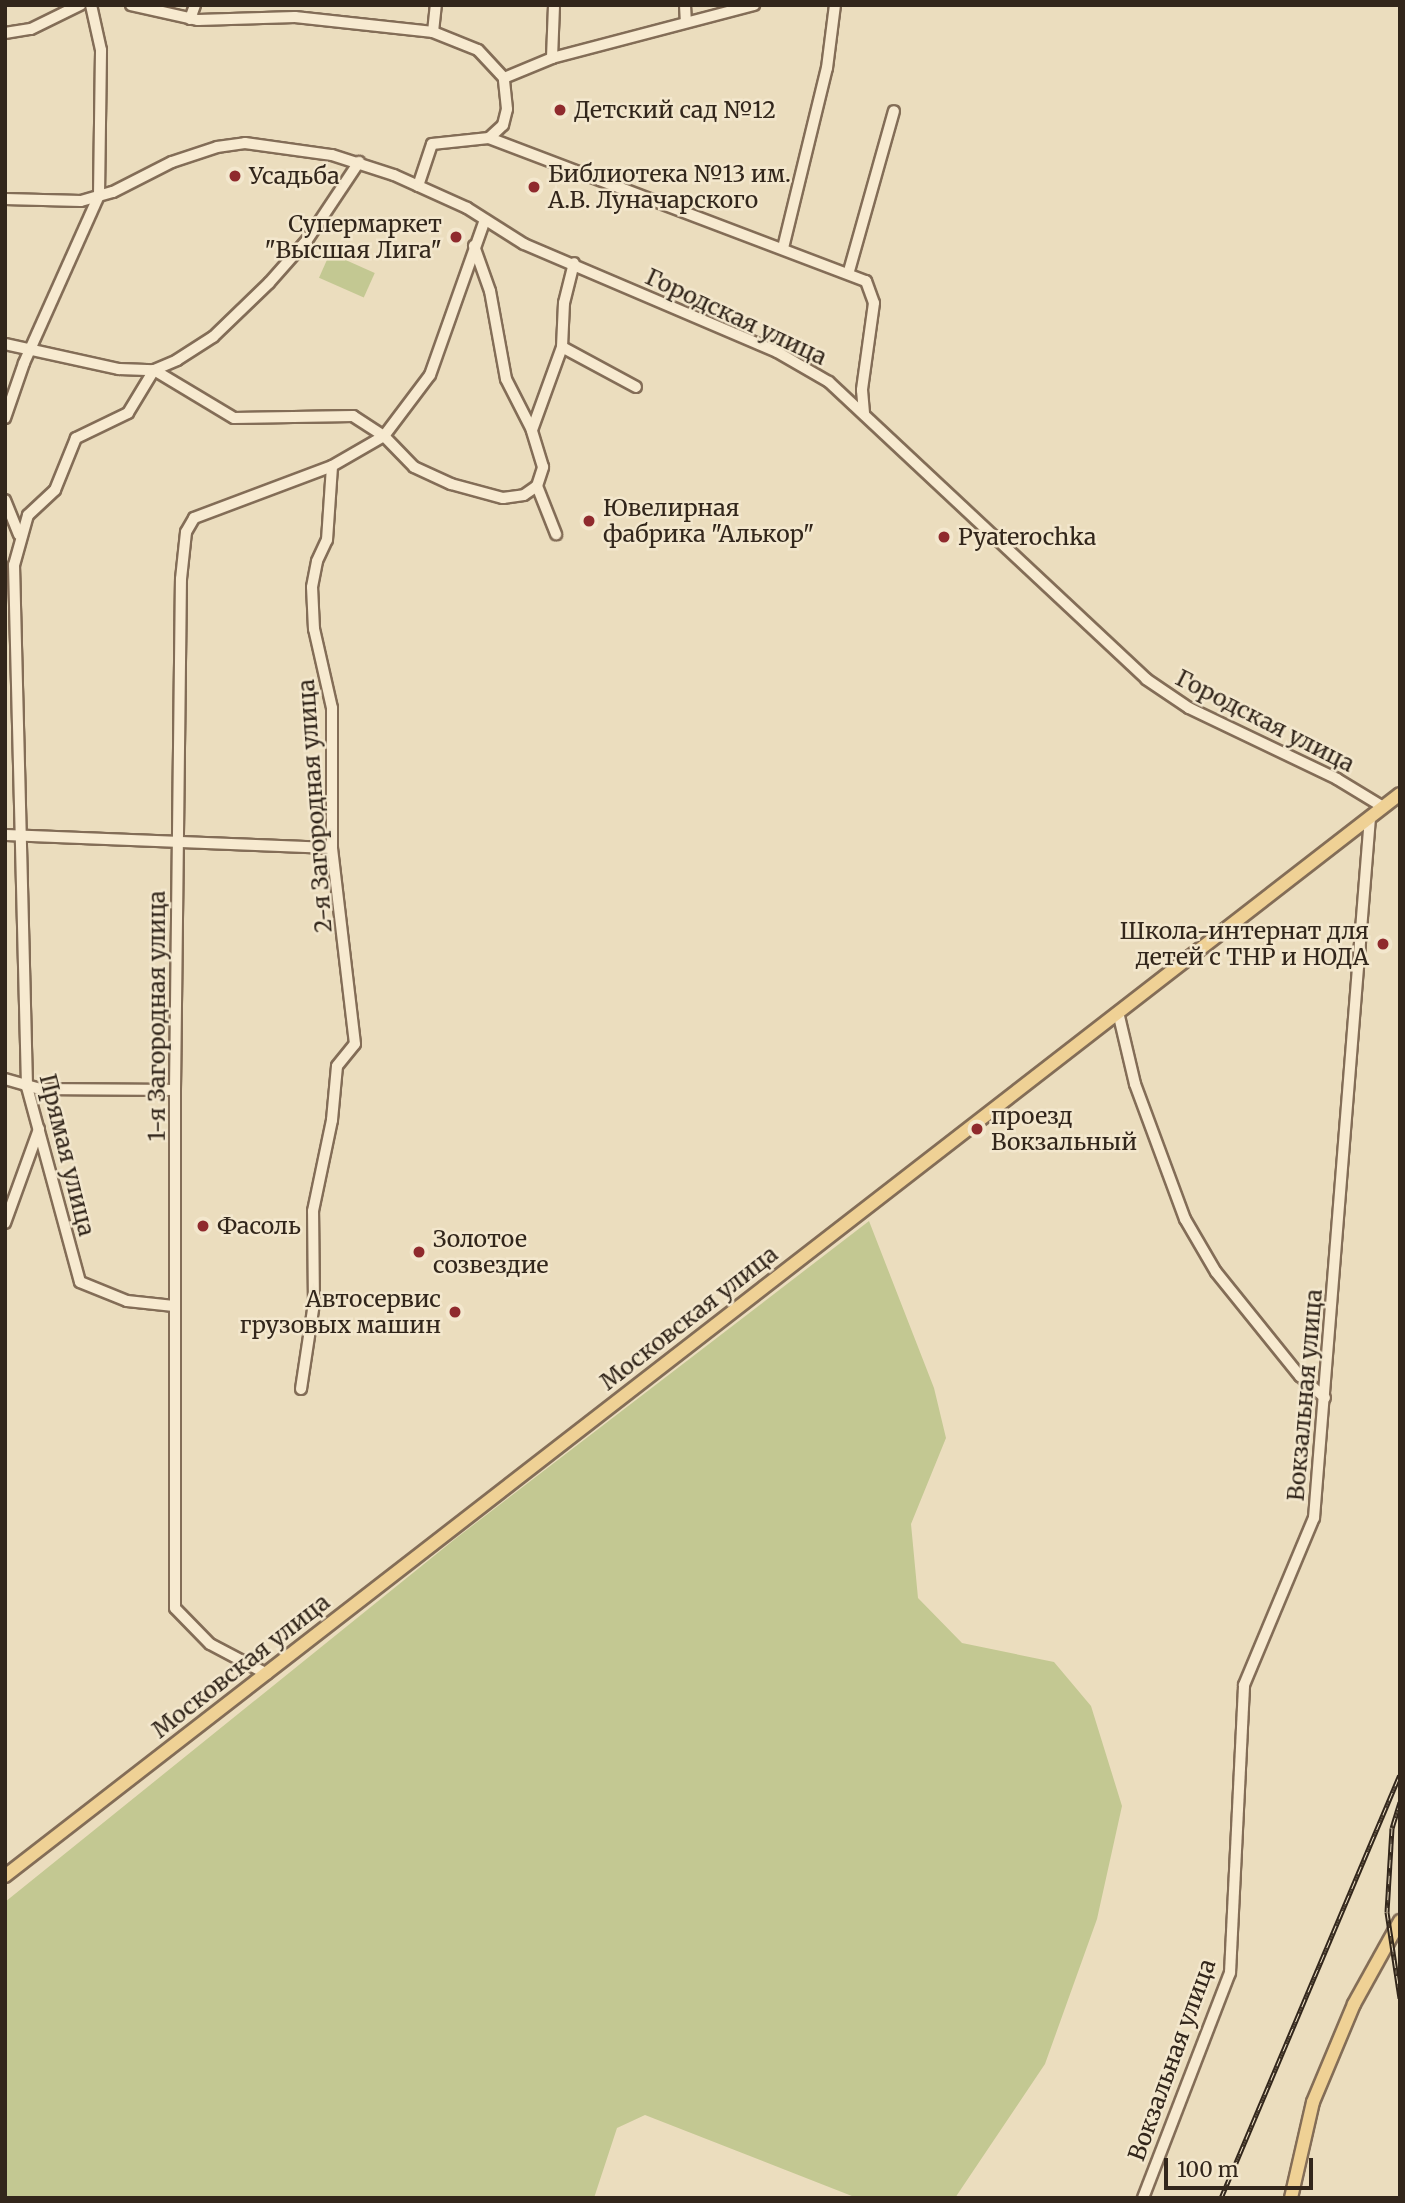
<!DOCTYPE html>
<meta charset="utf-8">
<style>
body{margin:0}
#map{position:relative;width:1405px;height:2203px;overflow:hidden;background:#ebddbe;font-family:Merriweather,serif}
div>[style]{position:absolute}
.green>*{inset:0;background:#c3c892;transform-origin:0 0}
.roads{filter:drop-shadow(2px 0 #836d57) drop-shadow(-2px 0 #836d57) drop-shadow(0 2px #836d57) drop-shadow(0 -2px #836d57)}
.minor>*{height:10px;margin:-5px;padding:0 5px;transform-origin:5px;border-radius:5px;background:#f7ead0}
.major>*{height:12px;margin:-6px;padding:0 6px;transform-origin:6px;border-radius:6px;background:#efd195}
.rail>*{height:5px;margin-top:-2.5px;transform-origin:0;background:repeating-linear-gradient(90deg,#f3e7cd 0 8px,#32261b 0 16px);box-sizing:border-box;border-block:2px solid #32261b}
.dots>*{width:19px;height:19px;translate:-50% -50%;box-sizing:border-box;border:4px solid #f3e7cd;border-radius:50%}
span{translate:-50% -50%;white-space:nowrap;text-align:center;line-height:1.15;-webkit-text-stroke:5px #f3e7cd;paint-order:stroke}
.poi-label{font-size:23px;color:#32261b}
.left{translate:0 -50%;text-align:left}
.right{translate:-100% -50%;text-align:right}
.street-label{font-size:23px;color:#32261b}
.frame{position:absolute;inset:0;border:7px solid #32261b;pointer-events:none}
.scale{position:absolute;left:1164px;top:2158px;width:149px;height:32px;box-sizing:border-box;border:4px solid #32261b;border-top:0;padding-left:9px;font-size:21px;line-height:24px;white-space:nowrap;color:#32261b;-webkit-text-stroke:5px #f3e7cd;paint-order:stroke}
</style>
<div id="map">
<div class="green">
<div style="left:330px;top:253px;width:49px;height:27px;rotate:24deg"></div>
<div style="clip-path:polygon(869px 1221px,934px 1388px,946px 1438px,911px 1524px,918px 1598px,962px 1643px,1054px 1662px,1091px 1706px,1122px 1806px,1097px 1919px,1045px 2064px,955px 2198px,857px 2198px,645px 2115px,617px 2128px,594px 2198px,5px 2198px,5px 1902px,455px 1539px)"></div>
</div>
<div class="roads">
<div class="minor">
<div style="left:131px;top:5px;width:69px;rotate:12.6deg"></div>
<div style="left:198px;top:20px;width:97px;rotate:-1.8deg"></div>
<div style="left:295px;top:17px;width:139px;rotate:6.2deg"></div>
<div style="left:433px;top:32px;width:48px;rotate:21.8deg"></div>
<div style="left:478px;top:50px;width:38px;rotate:47deg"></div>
<div style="left:504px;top:78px;width:52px;rotate:-22.6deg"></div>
<div style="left:552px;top:58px;width:209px;rotate:-14.7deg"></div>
<div style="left:685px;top:5px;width:17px;rotate:87deg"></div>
<div style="left:190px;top:19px;width:15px;rotate:-70deg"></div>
<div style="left:433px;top:32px;width:27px;rotate:-84deg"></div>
<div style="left:5px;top:33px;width:26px;rotate:-9deg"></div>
<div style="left:31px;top:29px;width:55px;rotate:-26.1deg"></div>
<div style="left:552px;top:58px;width:53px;rotate:-87.8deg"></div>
<div style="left:489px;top:138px;width:403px;rotate:20.8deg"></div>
<div style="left:866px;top:281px;width:23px;rotate:70deg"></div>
<div style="left:874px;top:303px;width:88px;rotate:97.9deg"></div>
<div style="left:862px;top:390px;width:24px;rotate:85deg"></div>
<div style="left:418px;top:186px;width:44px;rotate:-71.6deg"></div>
<div style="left:432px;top:144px;width:57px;rotate:-6deg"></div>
<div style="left:489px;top:138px;width:19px;rotate:-43deg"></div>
<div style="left:503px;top:125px;width:16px;rotate:-76deg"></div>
<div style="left:507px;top:109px;width:31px;rotate:-96deg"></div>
<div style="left:5px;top:199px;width:76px;rotate:1.5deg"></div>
<div style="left:81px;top:201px;width:33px;rotate:-16deg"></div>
<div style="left:113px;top:192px;width:66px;rotate:-27deg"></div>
<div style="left:172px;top:162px;width:47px;rotate:-18.4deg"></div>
<div style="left:217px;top:147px;width:28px;rotate:-8deg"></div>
<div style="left:245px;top:143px;width:88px;rotate:7.9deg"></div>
<div style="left:332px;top:155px;width:65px;rotate:17.9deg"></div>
<div style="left:394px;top:175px;width:80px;rotate:24.3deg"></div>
<div style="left:467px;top:208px;width:67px;rotate:32.3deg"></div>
<div style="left:524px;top:244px;width:275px;rotate:23.1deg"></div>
<div style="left:777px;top:352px;width:60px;rotate:30deg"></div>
<div style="left:829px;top:382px;width:434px;rotate:43.1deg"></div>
<div style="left:1146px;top:679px;width:52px;rotate:34deg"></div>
<div style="left:1189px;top:708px;width:164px;rotate:25.6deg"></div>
<div style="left:1337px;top:779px;width:54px;rotate:31.3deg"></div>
<div style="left:783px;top:248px;width:185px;rotate:-76.3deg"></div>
<div style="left:827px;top:68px;width:64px;rotate:-82.8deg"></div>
<div style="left:849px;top:271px;width:166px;rotate:-74.3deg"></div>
<div style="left:5px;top:344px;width:117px;rotate:12.4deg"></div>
<div style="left:119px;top:369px;width:35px;rotate:2deg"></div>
<div style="left:154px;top:370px;width:25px;rotate:-23deg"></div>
<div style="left:177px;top:360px;width:43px;rotate:-32.6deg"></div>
<div style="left:213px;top:337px;width:78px;rotate:-44deg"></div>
<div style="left:269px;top:283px;width:57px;rotate:-48.5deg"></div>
<div style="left:307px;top:240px;width:94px;rotate:-56.3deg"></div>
<div style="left:562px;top:347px;width:84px;rotate:28.4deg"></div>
<div style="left:154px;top:370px;width:50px;rotate:121.2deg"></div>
<div style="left:128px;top:413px;width:58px;rotate:154.3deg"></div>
<div style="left:76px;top:438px;width:56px;rotate:112deg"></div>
<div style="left:55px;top:490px;width:37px;rotate:137deg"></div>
<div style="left:28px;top:515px;width:52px;rotate:105.6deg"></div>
<div style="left:14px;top:565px;width:522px;rotate:88.57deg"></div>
<div style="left:27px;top:1087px;width:202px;rotate:74.8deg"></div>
<div style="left:80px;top:1282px;width:51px;rotate:22deg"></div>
<div style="left:127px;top:1301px;width:47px;rotate:6.1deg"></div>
<div style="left:154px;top:370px;width:93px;rotate:31deg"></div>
<div style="left:234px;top:418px;width:119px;rotate:-1deg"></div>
<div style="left:353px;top:416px;width:37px;rotate:33deg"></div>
<div style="left:384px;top:436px;width:76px;rotate:-53deg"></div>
<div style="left:430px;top:375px;width:164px;rotate:-70.5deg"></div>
<div style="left:5px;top:418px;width:58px;rotate:-70.9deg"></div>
<div style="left:24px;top:363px;width:184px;rotate:-65.9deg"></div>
<div style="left:99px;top:195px;width:145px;rotate:-89.2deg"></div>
<div style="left:101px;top:50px;width:46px;rotate:-102.5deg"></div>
<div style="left:532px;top:430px;width:88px;rotate:-70.1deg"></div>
<div style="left:562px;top:347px;width:44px;rotate:-87.4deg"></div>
<div style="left:564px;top:303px;width:41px;rotate:-76deg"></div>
<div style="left:537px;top:486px;width:52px;rotate:68.4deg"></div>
<div style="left:5px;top:500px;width:37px;rotate:68deg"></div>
<div style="left:5px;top:835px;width:327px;rotate:2.3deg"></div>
<div style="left:1118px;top:1012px;width:74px;rotate:76.7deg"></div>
<div style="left:1135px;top:1084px;width:144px;rotate:69.7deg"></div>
<div style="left:1185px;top:1219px;width:61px;rotate:59.7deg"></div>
<div style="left:1216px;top:1272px;width:134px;rotate:51.1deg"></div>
<div style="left:1300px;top:1376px;width:33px;rotate:41deg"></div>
<div style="left:5px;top:1079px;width:36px;rotate:16deg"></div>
<div style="left:40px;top:1089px;width:135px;rotate:0.4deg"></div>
<div style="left:5px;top:1223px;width:100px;rotate:-70.1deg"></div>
<div style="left:301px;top:1389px;width:87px;rotate:-81.4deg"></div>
<div style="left:314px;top:1303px;width:92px;rotate:-90.6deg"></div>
<div style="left:313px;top:1211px;width:93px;rotate:-78.2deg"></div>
<div style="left:332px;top:1120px;width:54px;rotate:-84.7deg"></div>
<div style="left:337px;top:1066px;width:28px;rotate:-51deg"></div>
<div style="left:355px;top:1044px;width:197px;rotate:-96.7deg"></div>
<div style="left:332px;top:848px;width:140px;rotate:-90deg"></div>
<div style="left:332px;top:708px;width:81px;rotate:-102.8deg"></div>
<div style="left:314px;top:629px;width:42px;rotate:-92.7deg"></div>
<div style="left:312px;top:587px;width:26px;rotate:-79deg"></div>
<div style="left:317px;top:561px;width:23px;rotate:-65deg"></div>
<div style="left:327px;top:540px;width:74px;rotate:-86.1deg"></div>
<div style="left:267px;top:1674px;width:64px;rotate:-152.2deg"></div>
<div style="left:210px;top:1644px;width:50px;rotate:-134.2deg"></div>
<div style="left:175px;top:1608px;width:518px;rotate:-90deg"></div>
<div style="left:175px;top:1090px;width:511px;rotate:-89.33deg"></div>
<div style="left:181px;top:579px;width:47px;rotate:-83.9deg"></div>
<div style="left:186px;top:532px;width:16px;rotate:-60deg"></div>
<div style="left:194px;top:518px;width:147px;rotate:-20.6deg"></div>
<div style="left:332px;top:466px;width:60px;rotate:-30deg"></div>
<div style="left:384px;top:436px;width:43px;rotate:45.9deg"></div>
<div style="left:414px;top:467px;width:41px;rotate:24.7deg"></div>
<div style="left:451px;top:484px;width:54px;rotate:15.1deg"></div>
<div style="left:503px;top:498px;width:21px;rotate:-8deg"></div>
<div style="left:524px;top:495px;width:16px;rotate:-35deg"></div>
<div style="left:537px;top:486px;width:20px;rotate:-72deg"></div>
<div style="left:543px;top:467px;width:39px;rotate:-107deg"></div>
<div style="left:532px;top:430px;width:57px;rotate:-117deg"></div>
<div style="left:506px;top:379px;width:89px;rotate:-100.3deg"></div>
<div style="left:490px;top:291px;width:48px;rotate:-109.6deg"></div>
<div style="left:1143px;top:2198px;width:241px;rotate:-68.9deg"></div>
<div style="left:1230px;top:1973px;width:288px;rotate:-87.2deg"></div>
<div style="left:1244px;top:1685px;width:181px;rotate:-67.3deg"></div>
<div style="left:1314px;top:1518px;width:703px;rotate:-85.43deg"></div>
</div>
<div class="major">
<div style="left:5px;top:1876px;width:1765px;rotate:-37.8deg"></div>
<div style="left:1291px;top:2198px;width:98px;rotate:-77.1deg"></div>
<div style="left:1313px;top:2102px;width:106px;rotate:-67.3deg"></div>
<div style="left:1354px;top:2004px;width:95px;rotate:-61deg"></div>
</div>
</div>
<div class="rail">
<div style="left:1400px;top:1802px;width:27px;rotate:107deg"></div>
<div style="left:1392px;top:1828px;width:84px;rotate:93.4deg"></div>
<div style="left:1387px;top:1912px;width:87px;rotate:81.4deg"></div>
<div style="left:1221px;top:2198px;width:459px;rotate:-67.1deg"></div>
</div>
<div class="dots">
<div style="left:560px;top:110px;background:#8f2a2d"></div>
<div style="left:235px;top:176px;background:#8f2a2d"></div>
<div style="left:534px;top:187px;background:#8f2a2d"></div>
<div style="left:456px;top:237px;background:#8f2a2d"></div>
<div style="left:589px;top:521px;background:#8f2a2d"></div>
<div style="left:944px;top:537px;background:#8f2a2d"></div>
<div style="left:1383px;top:944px;background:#8f2a2d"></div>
<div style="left:977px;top:1129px;background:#8f2a2d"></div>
<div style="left:203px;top:1226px;background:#8f2a2d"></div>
<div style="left:419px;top:1252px;background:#8f2a2d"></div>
<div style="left:455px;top:1312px;background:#8f2a2d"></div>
</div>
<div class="poi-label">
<span class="left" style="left:574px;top:110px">Детский сад №12</span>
<span class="left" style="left:548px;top:187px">Библиотека №13 им.<br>А.В. Луначарского</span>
<span class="left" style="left:249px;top:176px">Усадьба</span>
<span class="right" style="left:442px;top:237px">Супермаркет<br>"Высшая Лига"</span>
<span class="left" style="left:603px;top:521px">Ювелирная<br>фабрика "Алькор"</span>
<span class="left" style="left:958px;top:537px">Pyaterochka</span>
<span class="right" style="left:1369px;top:944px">Школа-интернат для<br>детей с ТНР и НОДА</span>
<span class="left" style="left:991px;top:1129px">проезд<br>Вокзальный</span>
<span class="left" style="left:217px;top:1226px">Фасоль</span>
<span class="left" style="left:433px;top:1252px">Золотое<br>созвездие</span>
<span class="right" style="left:441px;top:1312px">Автосервис<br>грузовых машин</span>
</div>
<div class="street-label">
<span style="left:736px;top:317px;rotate:25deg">Городская улица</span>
<span style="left:1265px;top:721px;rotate:27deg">Городская улица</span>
<span style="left:315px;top:806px;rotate:-94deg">2-я Загородная улица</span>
<span style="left:157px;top:1016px;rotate:-90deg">1-я Загородная улица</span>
<span style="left:67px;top:1155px;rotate:76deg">Прямая улица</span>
<span style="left:689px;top:1318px;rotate:-38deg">Московская улица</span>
<span style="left:1305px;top:1395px;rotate:-85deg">Вокзальная улица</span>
<span style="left:241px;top:1666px;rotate:-38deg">Московская улица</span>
<span style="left:1172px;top:2060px;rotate:-70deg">Вокзальная улица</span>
</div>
<div class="frame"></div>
<div class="scale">100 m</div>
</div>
